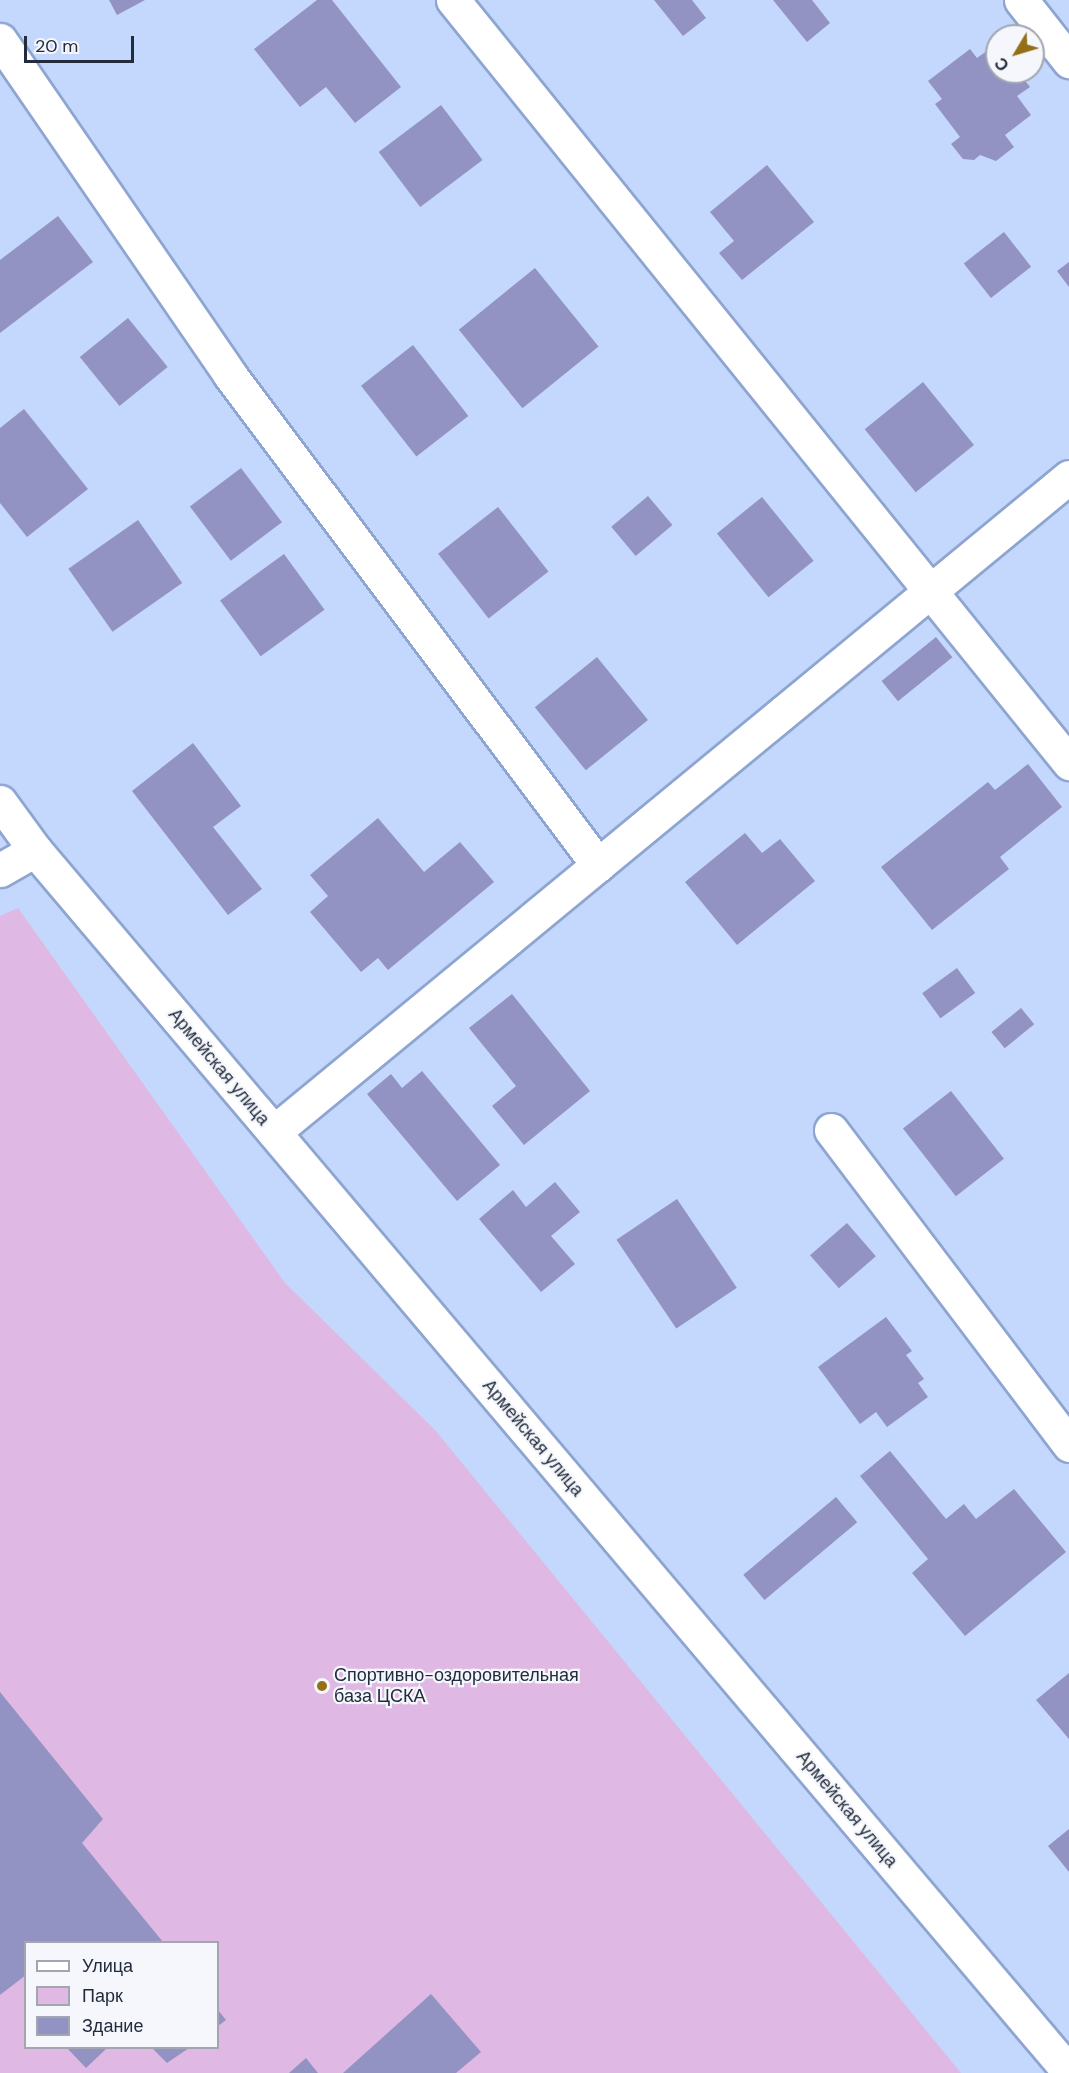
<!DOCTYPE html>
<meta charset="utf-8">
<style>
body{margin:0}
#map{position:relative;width:1069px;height:2073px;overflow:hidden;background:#c4d7fc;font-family:"DM Sans",sans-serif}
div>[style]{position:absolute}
.green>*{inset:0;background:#dfb9e3}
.building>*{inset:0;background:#9293c2;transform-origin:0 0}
.roads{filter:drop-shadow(2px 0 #8ea5d1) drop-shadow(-2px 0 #8ea5d1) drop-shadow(0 2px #8ea5d1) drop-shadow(0 -2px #8ea5d1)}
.street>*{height:33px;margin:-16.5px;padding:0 16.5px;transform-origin:16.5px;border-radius:16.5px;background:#fff}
.dots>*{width:16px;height:16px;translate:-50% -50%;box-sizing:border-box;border:3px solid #f5f7fc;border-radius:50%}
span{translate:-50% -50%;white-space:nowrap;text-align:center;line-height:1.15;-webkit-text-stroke:4.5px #f5f7fc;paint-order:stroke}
.street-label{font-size:18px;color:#232c3d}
.poi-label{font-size:18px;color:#232c3d}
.left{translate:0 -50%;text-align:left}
.legend{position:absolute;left:24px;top:1941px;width:195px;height:108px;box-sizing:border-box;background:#f5f7fc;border:2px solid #a1a6b0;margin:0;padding:8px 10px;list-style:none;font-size:18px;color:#232c3d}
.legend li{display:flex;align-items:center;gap:12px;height:30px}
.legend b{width:30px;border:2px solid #a1a6b0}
.north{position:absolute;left:985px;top:24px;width:60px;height:60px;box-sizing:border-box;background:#f5f7fc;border:2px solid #a1a6b0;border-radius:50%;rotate:232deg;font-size:16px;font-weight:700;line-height:24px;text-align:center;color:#232c3d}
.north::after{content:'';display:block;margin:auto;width:21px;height:27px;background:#946f17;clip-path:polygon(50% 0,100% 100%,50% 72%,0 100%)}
.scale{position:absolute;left:24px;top:36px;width:110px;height:27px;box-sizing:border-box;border:3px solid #232c3d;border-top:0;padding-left:8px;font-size:18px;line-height:21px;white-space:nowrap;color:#232c3d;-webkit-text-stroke:4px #f5f7fc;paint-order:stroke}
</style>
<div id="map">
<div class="green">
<div style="clip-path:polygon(evenodd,18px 908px,285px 1283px,435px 1430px,961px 2073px,0 2073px,0 916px,18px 908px,26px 1942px,218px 1942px,218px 2048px,26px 2048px,26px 1942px)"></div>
</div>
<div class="building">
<div style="clip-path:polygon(109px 0,145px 0,117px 15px)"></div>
<div style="clip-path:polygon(317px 0,332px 0,401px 87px,355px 123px,326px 87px,300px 107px,254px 49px)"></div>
<div style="clip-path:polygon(654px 0,692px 0,706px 18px,683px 36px)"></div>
<div style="clip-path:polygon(773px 0,812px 0,830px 23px,807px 42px)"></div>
<div style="clip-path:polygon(991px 48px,997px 56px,997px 72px,1018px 72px,1030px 87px,1017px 96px,1031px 115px,1005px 135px,1014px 147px,996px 161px,980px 155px,974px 160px,963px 159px,951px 144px,960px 137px,935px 104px,942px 99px,928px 81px,970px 49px,977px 58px)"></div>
<div style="left:441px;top:105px;width:69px;height:78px;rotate:53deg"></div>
<div style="clip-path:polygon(767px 165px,814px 222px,742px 280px,719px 253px,734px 241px,710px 212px)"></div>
<div style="clip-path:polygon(58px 216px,93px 262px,0 333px,0 260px)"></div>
<div style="left:1004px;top:232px;width:44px;height:51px;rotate:52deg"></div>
<div style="clip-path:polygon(1069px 262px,1069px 287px,1057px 271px)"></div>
<div style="left:535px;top:268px;width:101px;height:98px;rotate:51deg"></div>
<div style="left:128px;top:318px;width:63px;height:62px;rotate:51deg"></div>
<div style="left:413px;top:345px;width:90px;height:66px;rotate:52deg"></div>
<div style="left:923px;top:382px;width:81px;height:75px;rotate:51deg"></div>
<div style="clip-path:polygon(24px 409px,88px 489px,27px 537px,0 503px,0 428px)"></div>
<div style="left:241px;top:468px;width:68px;height:64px;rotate:53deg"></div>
<div style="left:648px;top:496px;width:38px;height:48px;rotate:50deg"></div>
<div style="left:762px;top:497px;width:82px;height:58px;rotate:51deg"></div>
<div style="left:498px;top:507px;width:82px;height:76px;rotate:52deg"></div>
<div style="left:138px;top:520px;width:77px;height:85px;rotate:55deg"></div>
<div style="left:284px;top:554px;width:69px;height:79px;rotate:54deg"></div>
<div style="left:936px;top:637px;width:26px;height:70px;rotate:51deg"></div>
<div style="left:597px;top:657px;width:81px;height:80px;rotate:51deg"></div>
<div style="clip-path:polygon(193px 743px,241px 806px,213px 827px,262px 889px,228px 915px,132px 791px)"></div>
<div style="clip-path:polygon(1028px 764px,1062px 807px,1000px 857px,1009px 869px,932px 930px,881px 867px,988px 782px,995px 790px)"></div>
<div style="clip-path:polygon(378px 818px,424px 872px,460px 842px,494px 882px,388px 970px,378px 958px,361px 972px,310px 912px,328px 896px,310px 875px)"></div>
<div style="clip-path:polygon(745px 833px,762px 853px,780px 839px,815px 881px,737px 945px,685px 882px)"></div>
<div style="left:957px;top:968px;width:31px;height:43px;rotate:54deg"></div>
<div style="clip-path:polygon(512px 994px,590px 1091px,524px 1145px,492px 1106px,516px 1086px,469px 1028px)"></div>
<div style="left:1021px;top:1008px;width:21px;height:38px;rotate:51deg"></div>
<div style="clip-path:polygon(422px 1071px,500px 1165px,457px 1201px,367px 1094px,391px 1074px,402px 1088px)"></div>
<div style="left:951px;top:1091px;width:86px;height:61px;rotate:52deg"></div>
<div style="clip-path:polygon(555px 1182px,580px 1212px,551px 1236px,575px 1264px,541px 1292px,479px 1219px,513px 1190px,526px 1207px)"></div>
<div style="left:677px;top:1199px;width:107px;height:73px;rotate:56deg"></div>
<div style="left:847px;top:1223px;width:44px;height:49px;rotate:49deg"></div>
<div style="clip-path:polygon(886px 1317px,912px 1351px,906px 1355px,924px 1379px,918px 1383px,928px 1397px,887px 1427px,876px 1412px,860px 1424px,818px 1367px)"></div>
<div style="clip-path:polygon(890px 1451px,946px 1519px,964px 1504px,976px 1519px,1014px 1489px,1066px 1552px,965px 1636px,912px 1573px,928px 1559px,860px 1476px)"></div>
<div style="left:836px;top:1497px;width:33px;height:121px;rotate:50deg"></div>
<div style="clip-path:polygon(1069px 1673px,1069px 1739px,1036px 1700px)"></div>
<div style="clip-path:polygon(0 1692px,103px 1819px,82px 1843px,163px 1942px,26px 1942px,26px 1975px,0 1995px)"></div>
<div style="clip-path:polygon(1069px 1829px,1069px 1872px,1048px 1846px)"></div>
<div style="clip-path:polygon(431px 1994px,481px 2052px,456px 2073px,343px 2073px)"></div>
<div style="clip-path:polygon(218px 2010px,226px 2020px,218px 2026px)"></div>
<div style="clip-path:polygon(67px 2048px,107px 2048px,86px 2068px)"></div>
<div style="clip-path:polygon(152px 2048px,189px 2048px,167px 2063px)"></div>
<div style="clip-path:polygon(306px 2058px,318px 2073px,289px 2073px)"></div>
</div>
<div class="roads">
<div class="street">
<div style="left:453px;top:0;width:981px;rotate:51.08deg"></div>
<div style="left:1021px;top:0;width:78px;rotate:51.8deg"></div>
<div style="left:0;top:40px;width:406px;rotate:55.5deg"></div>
<div style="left:230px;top:375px;width:613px;rotate:53.09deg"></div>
<div style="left:0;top:802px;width:59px;rotate:53.9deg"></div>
<div style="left:35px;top:850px;width:1601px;rotate:49.76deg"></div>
<div style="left:0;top:870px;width:40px;rotate:-29.7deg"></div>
<div style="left:831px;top:1130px;width:395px;rotate:52.9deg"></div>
<div style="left:274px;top:1132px;width:1030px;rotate:-39.49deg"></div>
</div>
</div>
<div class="dots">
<div style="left:322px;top:1686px;background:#946f17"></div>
</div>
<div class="street-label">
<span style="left:219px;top:1067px;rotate:50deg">Армейская улица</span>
<span style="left:533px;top:1438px;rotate:50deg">Армейская улица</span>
<span style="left:847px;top:1809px;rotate:50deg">Армейская улица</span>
</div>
<div class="poi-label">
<span class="left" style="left:334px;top:1686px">Спортивно-оздоровительная<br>база ЦСКА</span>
</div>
<ul class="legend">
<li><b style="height:8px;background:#fff"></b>Улица</li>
<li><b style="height:16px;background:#dfb9e3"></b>Парк</li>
<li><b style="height:16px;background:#9293c2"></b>Здание</li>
</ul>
<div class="north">С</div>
<div class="scale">20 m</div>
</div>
